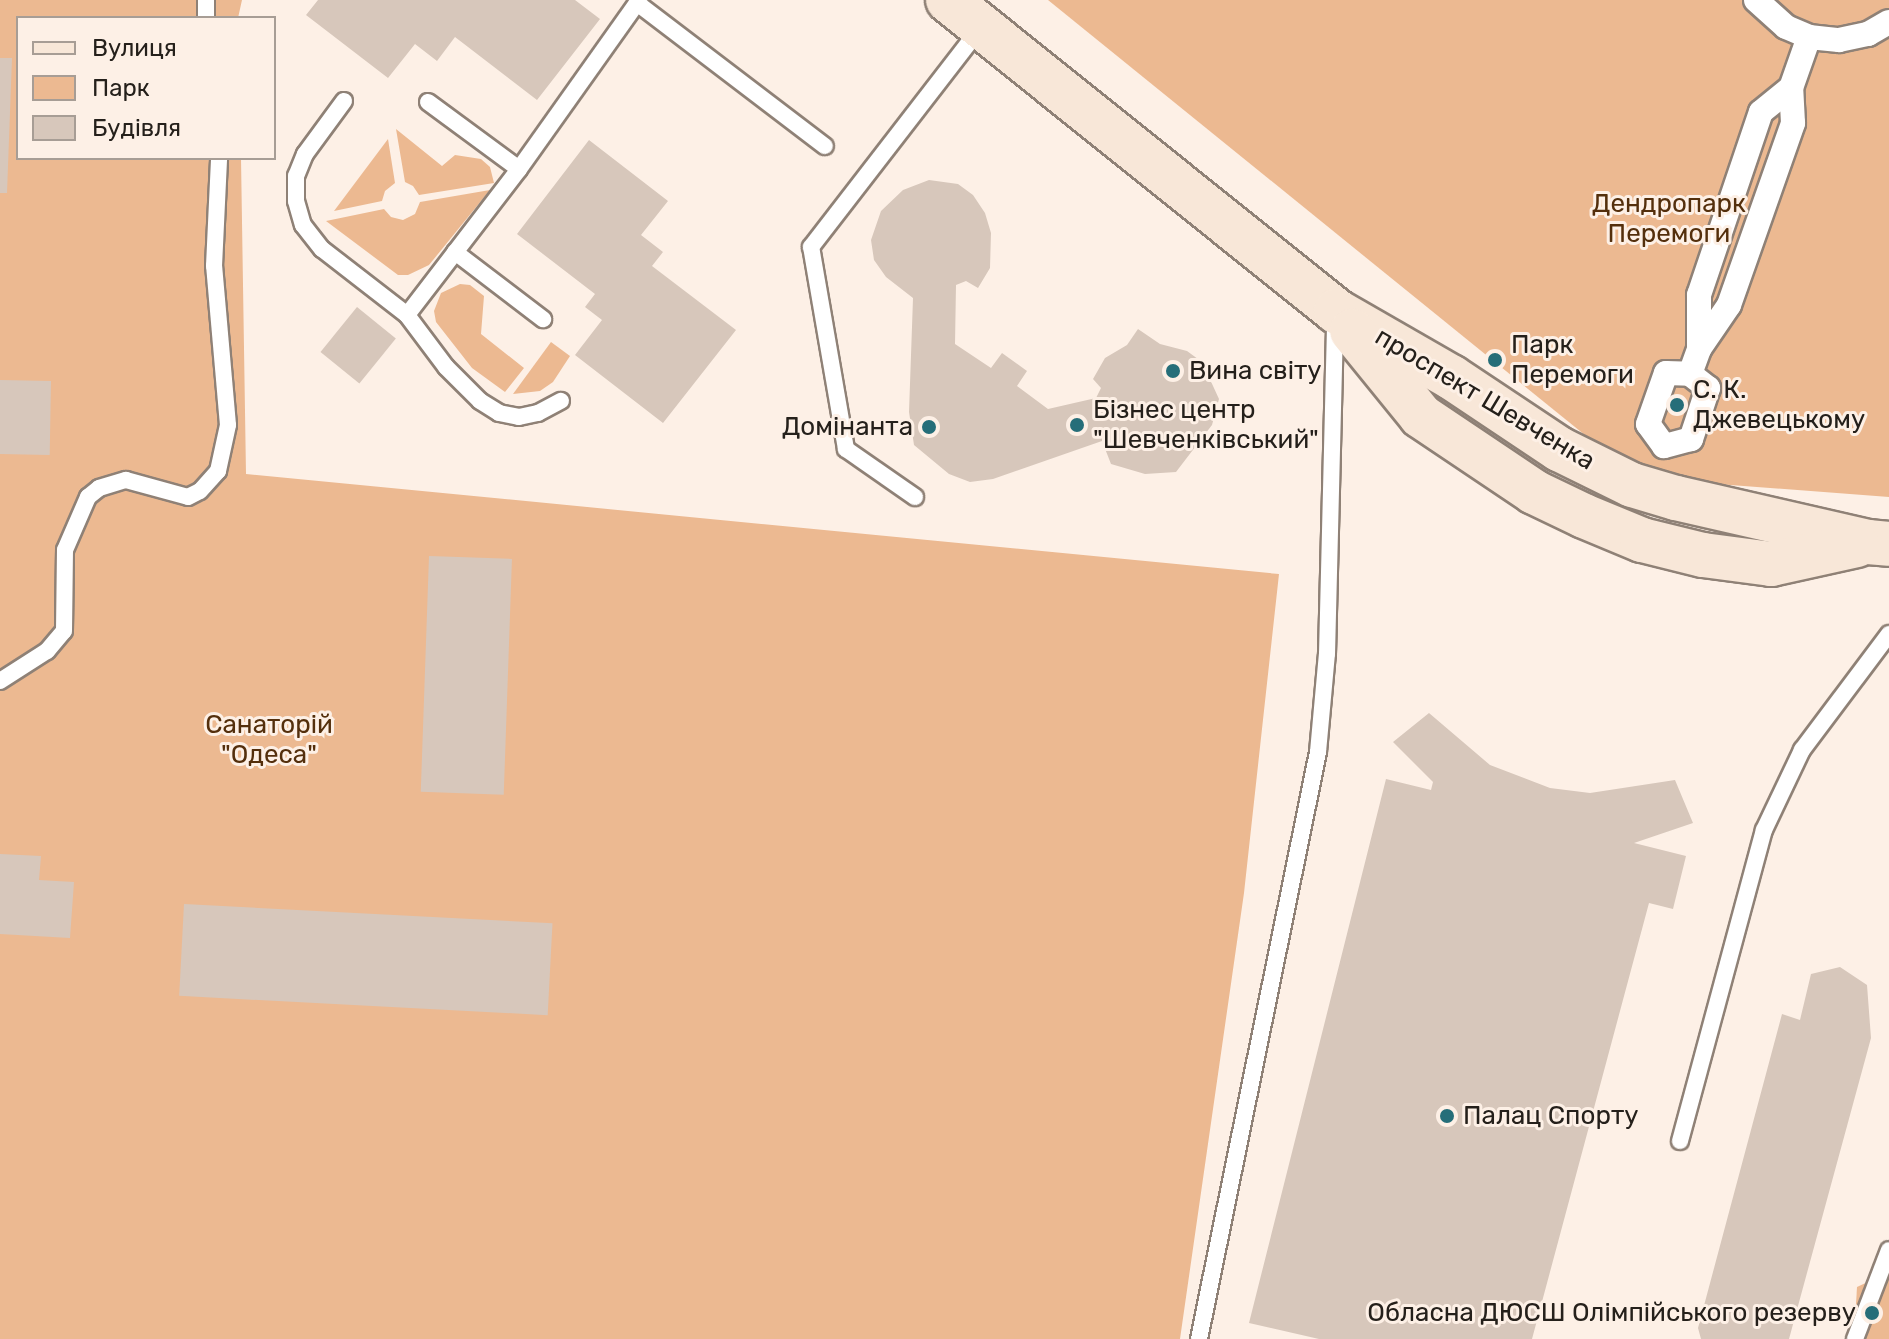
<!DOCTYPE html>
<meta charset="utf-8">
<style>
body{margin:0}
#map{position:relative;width:1889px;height:1339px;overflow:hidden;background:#fdf0e6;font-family:Rubik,sans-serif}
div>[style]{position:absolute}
.green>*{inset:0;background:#ecb991}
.building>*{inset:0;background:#d7c7bb;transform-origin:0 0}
.roads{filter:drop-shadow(2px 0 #8f8176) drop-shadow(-2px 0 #8f8176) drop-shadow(0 2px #8f8176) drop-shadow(0 -2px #8f8176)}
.service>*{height:16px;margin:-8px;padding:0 8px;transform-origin:8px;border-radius:8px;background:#fff}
.pedestrian>*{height:24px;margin:-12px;padding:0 12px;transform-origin:12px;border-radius:12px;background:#fff}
.secondary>*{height:44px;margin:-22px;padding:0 22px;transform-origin:22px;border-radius:22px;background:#f8e7d8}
.dots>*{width:22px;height:22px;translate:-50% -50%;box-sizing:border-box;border:4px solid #fdf0e6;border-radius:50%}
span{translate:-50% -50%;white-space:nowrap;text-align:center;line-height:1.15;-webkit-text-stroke:6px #fdf0e6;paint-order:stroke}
.park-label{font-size:26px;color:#542f0c}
.poi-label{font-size:26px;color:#25201b}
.left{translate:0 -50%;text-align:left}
.right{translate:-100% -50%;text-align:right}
.street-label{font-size:26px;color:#25201b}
.legend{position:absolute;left:16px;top:16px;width:260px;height:144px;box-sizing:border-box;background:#fdf0e6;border:2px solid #a79d95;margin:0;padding:10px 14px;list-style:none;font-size:24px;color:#25201b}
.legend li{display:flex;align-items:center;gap:16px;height:40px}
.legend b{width:40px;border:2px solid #a79d95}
</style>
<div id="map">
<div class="green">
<div style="clip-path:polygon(0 0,242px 0,238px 18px,18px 18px,18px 158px,241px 158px,246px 474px,1279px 574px,1244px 893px,1180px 1339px,0 1339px)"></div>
<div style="clip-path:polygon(1048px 0,1889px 0,1889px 497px,1638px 478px)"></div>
<div style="clip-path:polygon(396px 129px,442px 166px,455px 155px,481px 159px,490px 167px,494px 183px,419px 195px,413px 186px,405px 182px)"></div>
<div style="clip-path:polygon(388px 139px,395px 183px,385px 191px,382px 201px,334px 211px)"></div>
<div style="clip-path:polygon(490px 190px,429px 265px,408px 275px,398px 275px,326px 221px,384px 209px,391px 217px,403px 220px,415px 214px,420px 202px)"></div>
<div style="clip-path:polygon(460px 284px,470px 285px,484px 296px,481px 334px,524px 368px,505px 392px,472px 368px,436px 322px,434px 311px,441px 293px)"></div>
<div style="clip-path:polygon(551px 342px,570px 356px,553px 382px,540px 391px,513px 394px)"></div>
<div style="clip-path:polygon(1889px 1272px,1889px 1339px,1854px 1339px,1857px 1287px)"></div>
</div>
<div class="building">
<div style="clip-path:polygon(318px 0,575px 0,600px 19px,537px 100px,455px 37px,437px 61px,415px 44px,388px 78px,306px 15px)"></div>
<div style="clip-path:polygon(0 58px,12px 58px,7px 193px,0 193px)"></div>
<div style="clip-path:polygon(589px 140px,668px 201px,641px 235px,663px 252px,652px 266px,736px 330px,663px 423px,575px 355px,602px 320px,585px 307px,595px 294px,517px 234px)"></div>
<div style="clip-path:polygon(929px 180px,958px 184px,973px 195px,985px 213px,991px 233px,990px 268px,978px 288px,966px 281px,956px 285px,955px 344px,991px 368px,1002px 353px,1027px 371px,1017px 386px,1048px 409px,1096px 398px,1101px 388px,1093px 379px,1105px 358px,1127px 345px,1138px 329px,1160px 344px,1187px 351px,1202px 362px,1219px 399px,1212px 425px,1176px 472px,1145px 474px,1111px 464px,1102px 441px,993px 479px,970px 482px,949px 474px,914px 445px,909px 412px,913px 298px,886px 277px,874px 260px,871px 240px,881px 211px,903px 190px)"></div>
<div style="left:357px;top:307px;width:50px;height:58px;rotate:39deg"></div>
<div style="left:0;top:380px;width:51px;height:74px;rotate:1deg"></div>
<div style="left:429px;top:556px;width:83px;height:236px;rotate:2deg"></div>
<div style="clip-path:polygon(1429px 713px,1490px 765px,1550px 788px,1590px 793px,1675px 780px,1693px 823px,1634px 843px,1686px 856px,1673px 909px,1649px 903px,1532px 1339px,1319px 1339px,1249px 1323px,1386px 779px,1431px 790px,1433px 782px,1393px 742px)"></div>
<div style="clip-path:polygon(0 854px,41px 856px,39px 880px,74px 882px,70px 938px,0 934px)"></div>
<div style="left:184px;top:904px;width:369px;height:92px;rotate:3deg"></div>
<div style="clip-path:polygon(1840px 967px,1867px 985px,1871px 1038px,1789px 1339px,1701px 1339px,1698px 1328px,1782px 1014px,1800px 1020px,1811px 974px)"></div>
</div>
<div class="roads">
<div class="service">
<div style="left:637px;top:3px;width:236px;rotate:37.3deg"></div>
<div style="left:206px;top:18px;width:18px;rotate:-90deg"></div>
<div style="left:344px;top:101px;width:66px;rotate:126.3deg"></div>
<div style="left:305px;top:154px;width:24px;rotate:112deg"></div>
<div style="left:296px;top:176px;width:25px;rotate:90deg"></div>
<div style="left:296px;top:201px;width:25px;rotate:74deg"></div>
<div style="left:303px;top:225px;width:31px;rotate:52deg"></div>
<div style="left:322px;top:249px;width:108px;rotate:37.8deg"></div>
<div style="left:407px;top:315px;width:65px;rotate:53.1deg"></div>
<div style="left:446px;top:367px;width:48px;rotate:45deg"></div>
<div style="left:480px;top:401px;width:22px;rotate:32deg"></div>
<div style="left:499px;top:413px;width:20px;rotate:11deg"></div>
<div style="left:519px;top:417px;width:19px;rotate:-12deg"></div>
<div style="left:538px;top:413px;width:26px;rotate:-28deg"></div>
<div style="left:428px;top:102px;width:113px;rotate:36.4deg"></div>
<div style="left:455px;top:252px;width:111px;rotate:37.3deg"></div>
<div style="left:407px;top:315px;width:184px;rotate:-52.5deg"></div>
<div style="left:519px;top:169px;width:207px;rotate:-54.6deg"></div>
<div style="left:915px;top:497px;width:84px;rotate:-145.2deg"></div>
<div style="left:846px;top:449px;width:205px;rotate:-99.8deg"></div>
<div style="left:811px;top:247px;width:277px;rotate:-52.3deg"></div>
<div style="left:0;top:681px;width:56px;rotate:-32.6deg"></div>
<div style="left:47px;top:651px;width:26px;rotate:-50deg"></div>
<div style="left:64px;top:631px;width:81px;rotate:-89.3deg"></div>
<div style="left:65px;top:550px;width:58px;rotate:-66.5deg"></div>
<div style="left:88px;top:497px;width:14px;rotate:-39deg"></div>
<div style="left:99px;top:488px;width:28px;rotate:-17deg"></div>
<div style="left:126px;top:480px;width:64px;rotate:15.3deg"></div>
<div style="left:188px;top:497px;width:13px;rotate:-27deg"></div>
<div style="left:200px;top:491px;width:27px;rotate:-48deg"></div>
<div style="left:218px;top:471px;width:47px;rotate:-77.7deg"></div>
<div style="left:228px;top:425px;width:160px;rotate:-95deg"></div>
<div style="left:214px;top:266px;width:108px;rotate:-87.3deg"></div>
<div style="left:1680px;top:1141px;width:322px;rotate:-74.9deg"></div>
<div style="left:1764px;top:830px;width:89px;rotate:-64.6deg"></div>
<div style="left:1802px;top:750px;width:145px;rotate:-53.1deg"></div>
<div style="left:1199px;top:1339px;width:599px;rotate:-78.54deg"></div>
<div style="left:1318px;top:752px;width:98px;rotate:-84.8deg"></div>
<div style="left:1327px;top:654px;width:330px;rotate:-88.6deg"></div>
<div style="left:1855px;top:1339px;width:95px;rotate:-69.1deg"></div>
</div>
<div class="pedestrian">
<div style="left:1756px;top:0;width:40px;rotate:42deg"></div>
<div style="left:1786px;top:27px;width:25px;rotate:23deg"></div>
<div style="left:1809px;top:37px;width:30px;rotate:6deg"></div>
<div style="left:1839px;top:40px;width:30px;rotate:-12deg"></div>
<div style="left:1868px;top:34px;width:24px;rotate:-30deg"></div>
<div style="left:1699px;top:349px;width:54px;rotate:-90deg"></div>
<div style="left:1699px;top:295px;width:193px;rotate:-71.3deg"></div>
<div style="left:1761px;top:112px;width:38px;rotate:-39deg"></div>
<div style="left:1666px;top:373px;width:24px;rotate:2deg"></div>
<div style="left:1690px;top:374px;width:23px;rotate:38deg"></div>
<div style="left:1708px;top:388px;width:54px;rotate:108.4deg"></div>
<div style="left:1691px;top:439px;width:28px;rotate:165deg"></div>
<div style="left:1664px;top:446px;width:27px;rotate:-126deg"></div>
<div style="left:1648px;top:424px;width:54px;rotate:-70.6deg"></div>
<div style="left:1690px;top:374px;width:27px;rotate:-70deg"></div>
<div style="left:1699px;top:349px;width:53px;rotate:-55.7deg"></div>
<div style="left:1729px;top:305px;width:193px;rotate:-70.6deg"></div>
<div style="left:1793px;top:123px;width:35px;rotate:-93deg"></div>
<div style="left:1791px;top:88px;width:54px;rotate:-70.6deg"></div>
</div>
<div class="secondary">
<div style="left:948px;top:0;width:497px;rotate:38.7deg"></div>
<div style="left:1336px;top:311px;width:133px;rotate:29.9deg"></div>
<div style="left:1451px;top:377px;width:130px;rotate:33.7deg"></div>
<div style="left:1559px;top:449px;width:81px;rotate:26.3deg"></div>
<div style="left:1632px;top:485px;width:46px;rotate:16.5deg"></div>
<div style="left:1676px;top:498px;width:197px;rotate:12.9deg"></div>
<div style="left:1868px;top:542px;width:21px;rotate:5deg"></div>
<div style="left:1352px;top:331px;width:109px;rotate:50.9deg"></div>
<div style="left:1421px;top:416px;width:136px;rotate:33.9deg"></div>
<div style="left:1534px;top:492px;width:55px;rotate:25.6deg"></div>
<div style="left:1584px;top:516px;width:63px;rotate:22.5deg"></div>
<div style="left:1642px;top:540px;width:63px;rotate:13.8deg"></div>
<div style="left:1703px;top:555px;width:69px;rotate:7.5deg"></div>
<div style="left:1771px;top:564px;width:88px;rotate:-12.5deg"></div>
</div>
</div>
<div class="dots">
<div style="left:1495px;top:360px;background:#266e79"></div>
<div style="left:1173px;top:371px;background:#266e79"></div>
<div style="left:1677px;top:405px;background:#266e79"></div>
<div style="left:1077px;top:425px;background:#266e79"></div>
<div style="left:929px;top:427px;background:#266e79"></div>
<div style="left:1447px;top:1116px;background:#266e79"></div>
<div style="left:1872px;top:1313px;background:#266e79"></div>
</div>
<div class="park-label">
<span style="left:1669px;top:219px">Дендропарк<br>Перемоги</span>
<span style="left:269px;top:740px">Санаторій<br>"Одеса"</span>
</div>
<div class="poi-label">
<span class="left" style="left:1511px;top:360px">Парк<br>Перемоги</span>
<span class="left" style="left:1189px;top:371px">Вина світу</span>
<span class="left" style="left:1693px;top:405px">С. К.<br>Джевецькому</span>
<span class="left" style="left:1093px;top:425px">Бізнес центр<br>"Шевченківський"</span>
<span class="right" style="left:913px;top:427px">Домінанта</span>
<span class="left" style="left:1463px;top:1116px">Палац Спорту</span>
<span class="right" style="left:1856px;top:1313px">Обласна ДЮСШ Олімпійського резерву</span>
</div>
<div class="street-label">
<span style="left:1485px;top:399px;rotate:31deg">проспект Шевченка</span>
</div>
<ul class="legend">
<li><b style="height:10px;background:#f8e7d8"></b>Вулиця</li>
<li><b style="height:22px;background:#ecb991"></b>Парк</li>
<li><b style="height:22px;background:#d7c7bb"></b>Будівля</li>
</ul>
</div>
